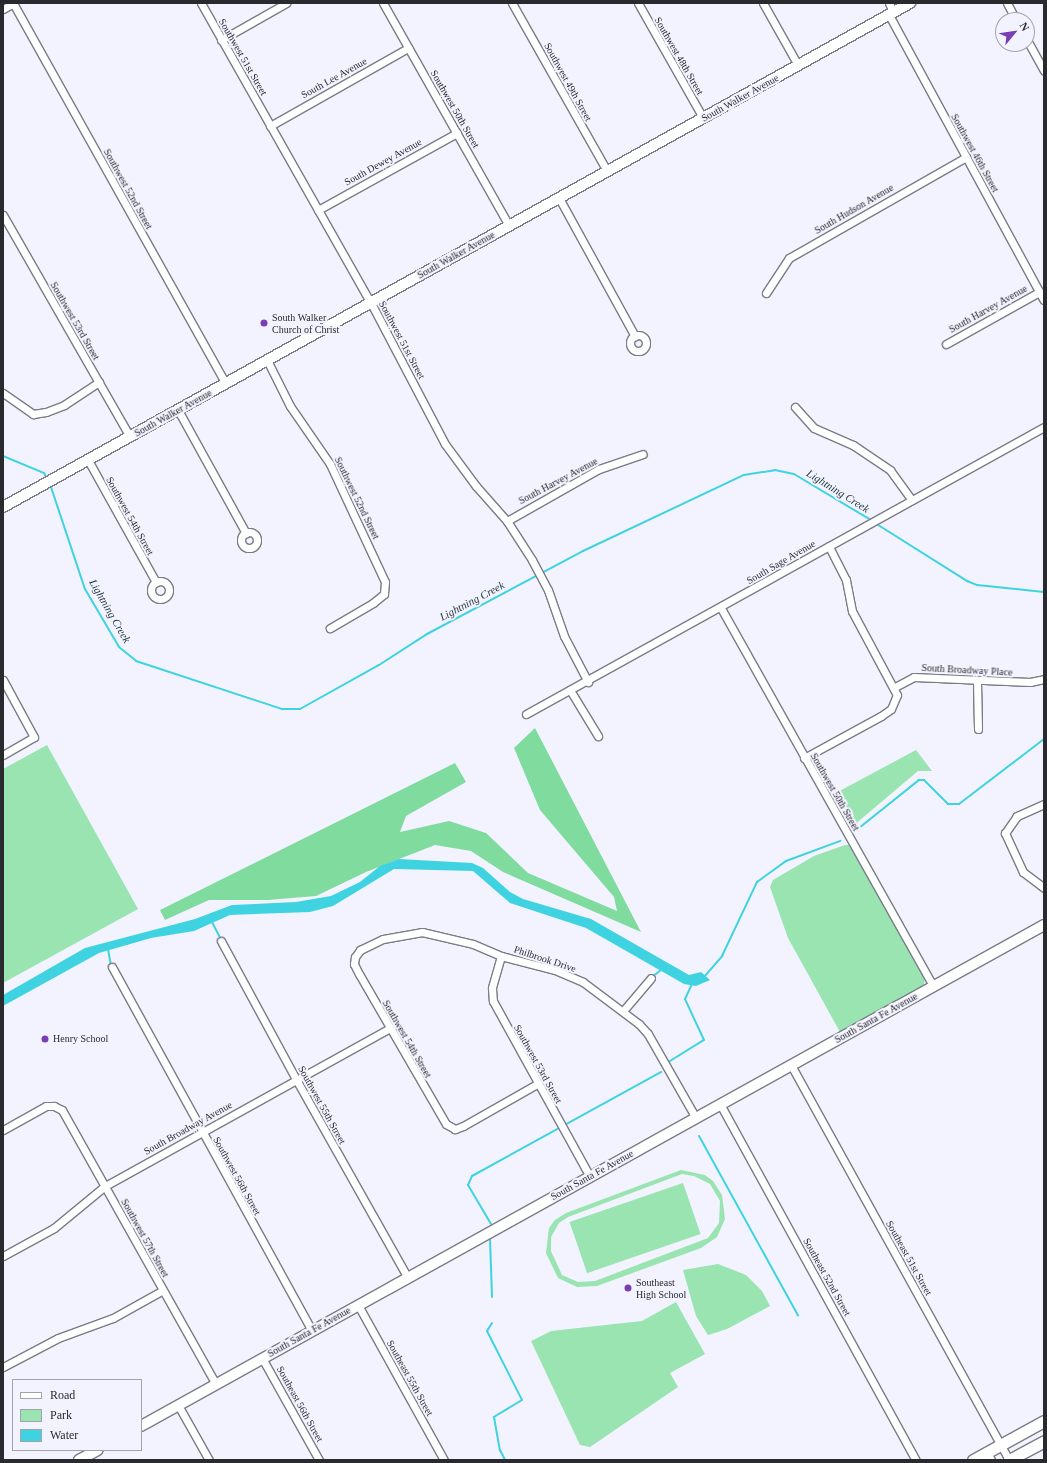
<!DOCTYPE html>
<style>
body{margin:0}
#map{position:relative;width:1047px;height:1463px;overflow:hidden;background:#f2f3fe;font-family:Georgia,serif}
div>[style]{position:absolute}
.green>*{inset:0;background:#99e4b1;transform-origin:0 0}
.forest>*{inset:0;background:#80db9f}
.water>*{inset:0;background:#3fd3e1}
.stream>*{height:2px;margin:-1px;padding:0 1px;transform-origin:1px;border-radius:1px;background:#3fd3e1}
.roads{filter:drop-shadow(1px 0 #7a7c85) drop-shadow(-1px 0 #7a7c85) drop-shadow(0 1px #7a7c85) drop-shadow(0 -1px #7a7c85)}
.street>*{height:7px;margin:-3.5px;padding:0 3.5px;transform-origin:3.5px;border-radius:3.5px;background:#fff}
.street>.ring{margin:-3.5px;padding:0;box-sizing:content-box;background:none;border:7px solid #fff;border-radius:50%}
.secondary>*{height:10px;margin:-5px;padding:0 5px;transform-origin:5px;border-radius:5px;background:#fff}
.primary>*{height:11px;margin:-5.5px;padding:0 5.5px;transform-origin:5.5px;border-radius:5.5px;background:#fff}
.dots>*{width:11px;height:11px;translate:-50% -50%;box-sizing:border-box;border:2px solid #f2f3fe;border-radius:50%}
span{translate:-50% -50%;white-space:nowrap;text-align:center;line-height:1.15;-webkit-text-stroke:4px #f2f3fe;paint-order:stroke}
.street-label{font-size:10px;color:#292a2e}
.poi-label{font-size:10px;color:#292a2e}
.left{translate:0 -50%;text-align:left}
.water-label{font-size:11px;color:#1d3537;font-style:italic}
.frame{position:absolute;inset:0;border:4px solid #292a2e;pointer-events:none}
.legend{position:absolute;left:12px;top:1379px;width:130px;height:72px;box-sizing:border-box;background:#f2f3fe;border:1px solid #a2a3ab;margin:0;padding:5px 7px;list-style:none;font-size:12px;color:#292a2e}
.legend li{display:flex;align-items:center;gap:8px;height:20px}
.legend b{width:20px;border:1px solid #a2a3ab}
.north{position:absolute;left:995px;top:12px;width:40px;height:40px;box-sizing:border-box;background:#f2f3fe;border:1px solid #a2a3ab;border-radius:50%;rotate:61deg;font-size:11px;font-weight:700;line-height:16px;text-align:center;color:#292a2e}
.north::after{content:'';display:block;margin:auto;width:14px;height:18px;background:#793eb4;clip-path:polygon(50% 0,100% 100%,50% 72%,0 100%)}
</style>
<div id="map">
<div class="green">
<div style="clip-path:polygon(47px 745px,138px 909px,3px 983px,3px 769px)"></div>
<div style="clip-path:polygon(916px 750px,932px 771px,918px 771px,853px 826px,834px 794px)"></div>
<div style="clip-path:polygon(845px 845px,849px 845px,925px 977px,924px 985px,840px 1032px,788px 938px,770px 887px,773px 880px,814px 856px)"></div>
<div style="clip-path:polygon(evenodd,681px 1170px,705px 1175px,713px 1181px,722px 1195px,725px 1219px,717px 1237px,701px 1248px,597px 1286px,577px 1287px,558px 1278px,546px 1253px,549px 1228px,555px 1220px,566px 1213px,681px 1170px,682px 1174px,694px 1176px,710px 1184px,720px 1201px,719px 1223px,708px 1238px,595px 1281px,578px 1282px,562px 1275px,551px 1251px,551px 1237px,559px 1223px,568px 1217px,682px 1174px)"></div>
<div style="left:683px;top:1183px;width:54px;height:120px;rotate:71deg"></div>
<div style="clip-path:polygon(718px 1264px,746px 1275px,762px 1291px,770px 1306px,727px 1329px,708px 1335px,696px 1316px,683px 1270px)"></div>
<div style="clip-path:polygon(676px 1302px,705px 1354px,670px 1373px,678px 1387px,590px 1447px,580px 1445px,531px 1341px,551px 1331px,642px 1321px)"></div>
</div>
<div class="forest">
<div style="clip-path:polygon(535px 728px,641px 932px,503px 872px,471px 851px,435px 845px,366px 872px,316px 896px,268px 900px,209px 900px,165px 920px,160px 910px,455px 763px,466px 782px,406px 816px,400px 832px,449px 821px,486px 833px,528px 873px,617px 911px,614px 897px,540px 810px,514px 748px)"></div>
</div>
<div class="water">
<div style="clip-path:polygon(399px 859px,472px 863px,483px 868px,510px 892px,523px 899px,591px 919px,689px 975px,701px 972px,710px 980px,696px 986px,684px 984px,586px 928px,510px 903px,473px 871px,394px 869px,333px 906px,310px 912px,230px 915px,194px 931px,151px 938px,99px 953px,3px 1006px,3px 995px,85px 948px,195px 919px,232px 905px,296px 902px,331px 896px,360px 882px,380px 866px)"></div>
</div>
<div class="stream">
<div style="left:3px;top:456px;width:44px;rotate:22.5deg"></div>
<div style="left:44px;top:473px;width:7px;rotate:63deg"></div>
<div style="left:50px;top:484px;width:111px;rotate:71.6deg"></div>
<div style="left:85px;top:589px;width:67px;rotate:59.6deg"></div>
<div style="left:119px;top:647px;width:22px;rotate:39deg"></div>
<div style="left:136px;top:661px;width:154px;rotate:18.2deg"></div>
<div style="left:282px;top:709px;width:18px"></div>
<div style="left:300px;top:709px;width:90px;rotate:-29.1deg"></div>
<div style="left:379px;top:665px;width:57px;rotate:-32.9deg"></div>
<div style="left:427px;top:634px;width:177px;rotate:-28deg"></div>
<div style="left:583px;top:551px;width:178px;rotate:-25.3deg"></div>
<div style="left:744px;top:475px;width:31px;rotate:-9deg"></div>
<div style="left:775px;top:470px;width:19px;rotate:12deg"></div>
<div style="left:794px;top:474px;width:90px;rotate:30.9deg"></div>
<div style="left:875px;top:523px;width:109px;rotate:32.2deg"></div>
<div style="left:967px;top:581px;width:11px;rotate:22deg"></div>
<div style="left:977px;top:585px;width:67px;rotate:6deg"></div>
<div style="left:859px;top:828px;width:77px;rotate:-38.7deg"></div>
<div style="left:919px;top:780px;width:5px"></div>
<div style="left:924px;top:780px;width:34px;rotate:45deg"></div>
<div style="left:948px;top:804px;width:11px"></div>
<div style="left:959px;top:804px;width:107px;rotate:-37.4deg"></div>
<div style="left:212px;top:922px;width:20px;rotate:63deg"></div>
<div style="left:108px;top:949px;width:17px;rotate:80deg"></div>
<div style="left:652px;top:977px;width:11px;rotate:-38deg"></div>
<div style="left:704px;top:977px;width:28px;rotate:-49deg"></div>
<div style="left:722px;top:956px;width:82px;rotate:-64.7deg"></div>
<div style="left:757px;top:882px;width:36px;rotate:-36deg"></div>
<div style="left:786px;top:861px;width:58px;rotate:-20.3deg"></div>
<div style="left:670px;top:1061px;width:40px;rotate:-32deg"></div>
<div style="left:704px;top:1040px;width:45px;rotate:-114.9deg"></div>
<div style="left:685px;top:999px;width:17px;rotate:-65deg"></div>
<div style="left:699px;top:1136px;width:205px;rotate:61.1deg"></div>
<div style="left:491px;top:1224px;width:45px;rotate:-120.5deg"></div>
<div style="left:468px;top:1185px;width:10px;rotate:-66deg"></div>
<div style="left:472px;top:1176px;width:216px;rotate:-28.8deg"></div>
<div style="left:490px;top:1239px;width:58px;rotate:88deg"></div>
<div style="left:492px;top:1323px;width:9px;rotate:122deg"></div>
<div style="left:487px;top:1331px;width:77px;rotate:63.1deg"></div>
<div style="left:522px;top:1400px;width:33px;rotate:149deg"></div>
<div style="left:494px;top:1417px;width:34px;rotate:80deg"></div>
<div style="left:500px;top:1450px;width:11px;rotate:63deg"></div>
</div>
<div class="roads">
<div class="street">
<div style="left:13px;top:3px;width:436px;rotate:60.8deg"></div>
<div style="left:201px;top:3px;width:345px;rotate:60.5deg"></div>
<div style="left:371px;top:303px;width:159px;rotate:62.3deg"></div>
<div style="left:445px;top:444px;width:52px;rotate:53.6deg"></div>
<div style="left:476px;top:486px;width:47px;rotate:48.5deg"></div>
<div style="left:507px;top:521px;width:46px;rotate:57.3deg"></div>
<div style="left:532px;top:560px;width:34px;rotate:62deg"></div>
<div style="left:548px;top:590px;width:49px;rotate:70.8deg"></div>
<div style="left:564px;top:636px;width:52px;rotate:62.4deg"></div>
<div style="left:383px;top:3px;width:256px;rotate:60.5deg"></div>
<div style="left:512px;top:3px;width:193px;rotate:60.5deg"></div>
<div style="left:638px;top:3px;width:132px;rotate:60.5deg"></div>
<div style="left:763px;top:3px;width:71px;rotate:60.6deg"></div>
<div style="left:889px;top:3px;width:10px;rotate:66deg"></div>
<div style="left:1007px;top:3px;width:19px;rotate:62deg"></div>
<div style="left:3px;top:9px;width:13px;rotate:-29deg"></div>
<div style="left:889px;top:15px;width:324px;rotate:61.5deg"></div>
<div style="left:221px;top:40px;width:75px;rotate:-29.6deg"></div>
<div style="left:1027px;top:40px;width:35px;rotate:61deg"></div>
<div style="left:270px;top:126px;width:159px;rotate:-29.5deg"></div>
<div style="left:559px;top:198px;width:158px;rotate:61.2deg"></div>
<div style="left:318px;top:210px;width:159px;rotate:-29deg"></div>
<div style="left:3px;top:215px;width:256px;rotate:60.2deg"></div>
<div style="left:766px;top:293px;width:42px;rotate:-56.7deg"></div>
<div style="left:789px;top:258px;width:204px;rotate:-29.7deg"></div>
<div class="ring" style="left:630px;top:335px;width:9px;height:9px"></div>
<div style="left:946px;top:344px;width:107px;rotate:-29.2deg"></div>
<div style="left:267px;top:360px;width:51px;rotate:63.4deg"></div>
<div style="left:290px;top:406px;width:70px;rotate:55.4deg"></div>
<div style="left:330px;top:464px;width:130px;rotate:65deg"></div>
<div style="left:385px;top:582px;width:12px;rotate:95deg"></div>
<div style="left:384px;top:594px;width:14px;rotate:141deg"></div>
<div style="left:373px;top:603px;width:50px;rotate:149.8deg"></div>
<div style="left:3px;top:393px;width:37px;rotate:35deg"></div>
<div style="left:33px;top:414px;width:13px;rotate:-9deg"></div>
<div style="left:46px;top:412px;width:19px;rotate:-21deg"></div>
<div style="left:64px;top:405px;width:42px;rotate:-33.3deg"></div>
<div style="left:795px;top:407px;width:28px;rotate:48deg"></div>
<div style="left:814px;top:428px;width:43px;rotate:23.6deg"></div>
<div style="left:853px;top:445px;width:45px;rotate:34deg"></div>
<div style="left:890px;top:470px;width:37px;rotate:54deg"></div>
<div style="left:178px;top:410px;width:141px;rotate:61.1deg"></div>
<div style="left:88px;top:460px;width:140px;rotate:60.9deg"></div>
<div style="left:507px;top:521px;width:106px;rotate:-29.5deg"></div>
<div style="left:599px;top:469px;width:46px;rotate:-18.8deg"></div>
<div class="ring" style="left:241px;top:532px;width:9px;height:9px"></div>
<div class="ring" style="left:151px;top:581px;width:11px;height:11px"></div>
<div style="left:721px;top:608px;width:433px;rotate:60.7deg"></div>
<div style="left:3px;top:680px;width:65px;rotate:61.5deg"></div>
<div style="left:34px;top:737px;width:36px;rotate:150deg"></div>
<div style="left:977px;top:681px;width:48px;rotate:88.8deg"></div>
<div style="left:895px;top:687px;width:21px;rotate:-28deg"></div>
<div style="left:914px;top:677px;width:116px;rotate:2.5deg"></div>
<div style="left:1030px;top:682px;width:14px;rotate:-12deg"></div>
<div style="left:570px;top:690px;width:54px;rotate:58.7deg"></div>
<div style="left:526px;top:714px;width:592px;rotate:-28.99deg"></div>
<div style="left:804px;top:758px;width:88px;rotate:-28.6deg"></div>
<div style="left:881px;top:716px;width:12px;rotate:-35deg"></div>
<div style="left:891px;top:709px;width:15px;rotate:-67deg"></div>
<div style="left:897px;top:695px;width:95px;rotate:-118.2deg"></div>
<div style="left:852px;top:611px;width:32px;rotate:-101deg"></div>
<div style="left:846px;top:580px;width:38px;rotate:-117deg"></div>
<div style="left:1044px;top:804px;width:30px;rotate:156deg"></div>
<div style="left:1017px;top:816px;width:21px;rotate:125deg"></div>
<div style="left:1005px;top:833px;width:43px;rotate:65.2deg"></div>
<div style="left:1023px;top:872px;width:26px;rotate:37deg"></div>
<div style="left:221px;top:941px;width:159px;rotate:61.5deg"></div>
<div style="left:297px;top:1081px;width:226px;rotate:60.6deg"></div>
<div style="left:501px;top:956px;width:33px;rotate:106deg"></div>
<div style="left:492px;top:988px;width:13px;rotate:86deg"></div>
<div style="left:493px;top:1001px;width:201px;rotate:61.1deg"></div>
<div style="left:112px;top:967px;width:415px;rotate:61.2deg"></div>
<div style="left:623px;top:1011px;width:43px;rotate:-49.7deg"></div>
<div style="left:791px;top:1065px;width:451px;rotate:61.1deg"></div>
<div style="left:537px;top:1084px;width:85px;rotate:150.4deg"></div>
<div style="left:463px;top:1126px;width:9px;rotate:159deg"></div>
<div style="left:455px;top:1129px;width:10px;rotate:-151deg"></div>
<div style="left:446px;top:1124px;width:173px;rotate:-120.1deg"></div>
<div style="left:359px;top:974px;width:11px;rotate:-117deg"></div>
<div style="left:354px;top:964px;width:7px;rotate:-82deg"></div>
<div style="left:355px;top:957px;width:9px;rotate:-54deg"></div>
<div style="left:360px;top:950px;width:25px;rotate:-26deg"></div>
<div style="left:383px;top:939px;width:40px;rotate:-10deg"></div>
<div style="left:422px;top:932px;width:52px;rotate:13.2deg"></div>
<div style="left:473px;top:944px;width:30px;rotate:23deg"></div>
<div style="left:501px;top:956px;width:56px;rotate:14.5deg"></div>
<div style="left:555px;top:970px;width:30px;rotate:23deg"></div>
<div style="left:583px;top:982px;width:70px;rotate:36.9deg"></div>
<div style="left:639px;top:1024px;width:13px;rotate:48deg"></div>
<div style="left:648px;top:1034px;width:97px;rotate:60.3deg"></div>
<div style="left:720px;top:1104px;width:406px;rotate:61.2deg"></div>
<div style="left:3px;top:1130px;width:49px;rotate:-29.2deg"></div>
<div style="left:46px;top:1106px;width:8px"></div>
<div style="left:54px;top:1106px;width:9px;rotate:27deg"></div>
<div style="left:62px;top:1110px;width:314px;rotate:60.7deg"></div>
<div style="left:3px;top:1256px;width:58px;rotate:-28.8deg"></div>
<div style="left:54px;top:1228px;width:66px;rotate:-39.5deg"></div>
<div style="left:105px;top:1186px;width:326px;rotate:-29deg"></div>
<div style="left:358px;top:1305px;width:177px;rotate:61deg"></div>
<div style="left:262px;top:1358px;width:117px;rotate:60.8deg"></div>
<div style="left:3px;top:1367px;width:62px;rotate:-27.8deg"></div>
<div style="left:58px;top:1338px;width:59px;rotate:-20deg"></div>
<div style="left:113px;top:1318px;width:57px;rotate:-29.2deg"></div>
<div style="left:178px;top:1405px;width:63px;rotate:60.6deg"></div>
<div style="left:987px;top:1452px;width:9px;rotate:63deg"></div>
</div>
<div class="secondary">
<div style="left:3px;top:507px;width:1038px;rotate:-29.06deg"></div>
<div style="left:141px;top:1426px;width:1033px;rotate:-29.02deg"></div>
<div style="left:79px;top:1460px;width:21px;rotate:-28deg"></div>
</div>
<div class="primary">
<div style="left:973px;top:1460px;width:81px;rotate:-28.8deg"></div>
<div style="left:1009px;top:1460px;width:40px;rotate:-28deg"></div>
</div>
</div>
<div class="dots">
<div style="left:264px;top:323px;background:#793eb4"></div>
<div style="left:45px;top:1039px;background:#793eb4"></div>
<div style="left:628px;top:1288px;background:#793eb4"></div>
</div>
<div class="street-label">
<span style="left:679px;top:56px;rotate:60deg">Southwest 48th Street</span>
<span style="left:243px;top:57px;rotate:60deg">Southwest 51st Street</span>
<span style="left:334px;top:78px;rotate:-29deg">South Lee Avenue</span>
<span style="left:568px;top:82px;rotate:61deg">Southwest 49th Street</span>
<span style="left:740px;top:98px;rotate:-29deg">South Walker Avenue</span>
<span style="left:455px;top:109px;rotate:60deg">Southwest 50th Street</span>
<span style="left:975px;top:153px;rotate:61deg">Southwest 46th Street</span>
<span style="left:383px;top:162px;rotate:-29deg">South Dewey Avenue</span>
<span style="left:128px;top:189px;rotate:61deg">Southwest 52nd Street</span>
<span style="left:854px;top:209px;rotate:-30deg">South Hudson Avenue</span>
<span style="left:456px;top:255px;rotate:-29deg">South Walker Avenue</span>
<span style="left:988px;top:309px;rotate:-29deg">South Harvey Avenue</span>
<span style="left:75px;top:321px;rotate:60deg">Southwest 53rd Street</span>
<span style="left:402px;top:340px;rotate:62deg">Southwest 51st Street</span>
<span style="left:173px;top:413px;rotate:-29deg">South Walker Avenue</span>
<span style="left:558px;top:481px;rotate:-28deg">South Harvey Avenue</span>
<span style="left:357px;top:498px;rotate:64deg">Southwest 52nd Street</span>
<span style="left:130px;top:516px;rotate:61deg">Southwest 54th Street</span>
<span style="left:781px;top:562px;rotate:-30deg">South Sage Avenue</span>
<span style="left:967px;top:670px;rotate:3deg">South Broadway Place</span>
<span style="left:835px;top:792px;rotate:60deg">Southwest 50th Street</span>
<span style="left:545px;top:959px;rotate:18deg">Philbrook Drive</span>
<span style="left:876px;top:1018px;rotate:-29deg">South Santa Fe Avenue</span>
<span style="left:407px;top:1039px;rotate:60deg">Southwest 54th Street</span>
<span style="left:538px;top:1064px;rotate:61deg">Southwest 53rd Street</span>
<span style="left:322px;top:1105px;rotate:61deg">Southwest 55th Street</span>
<span style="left:188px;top:1128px;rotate:-29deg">South Broadway Avenue</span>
<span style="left:592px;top:1175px;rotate:-29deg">South Santa Fe Avenue</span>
<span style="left:237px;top:1176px;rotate:61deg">Southwest 56th Street</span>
<span style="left:145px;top:1238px;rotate:61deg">Southwest 57th Street</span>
<span style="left:909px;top:1258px;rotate:61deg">Southeast 51st Street</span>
<span style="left:827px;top:1277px;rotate:61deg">Southeast 52nd Street</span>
<span style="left:309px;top:1332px;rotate:-29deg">South Santa Fe Avenue</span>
<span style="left:410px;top:1378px;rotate:61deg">Southeast 55th Street</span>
<span style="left:300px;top:1404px;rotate:61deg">Southeast 56th Street</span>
</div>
<div class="poi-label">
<span class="left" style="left:272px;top:323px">South Walker<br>Church of Christ</span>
<span class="left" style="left:53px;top:1039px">Henry School</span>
<span class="left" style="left:636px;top:1288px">Southeast<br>High School</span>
</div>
<div class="water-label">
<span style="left:838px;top:491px;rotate:32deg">Lightning Creek</span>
<span style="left:472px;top:601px;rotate:-28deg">Lightning Creek</span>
<span style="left:110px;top:611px;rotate:60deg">Lightning Creek</span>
</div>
<div class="frame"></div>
<ul class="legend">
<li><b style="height:5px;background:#fff"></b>Road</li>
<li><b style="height:11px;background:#99e4b1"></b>Park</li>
<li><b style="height:11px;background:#3fd3e1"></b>Water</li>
</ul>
<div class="north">N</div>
</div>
